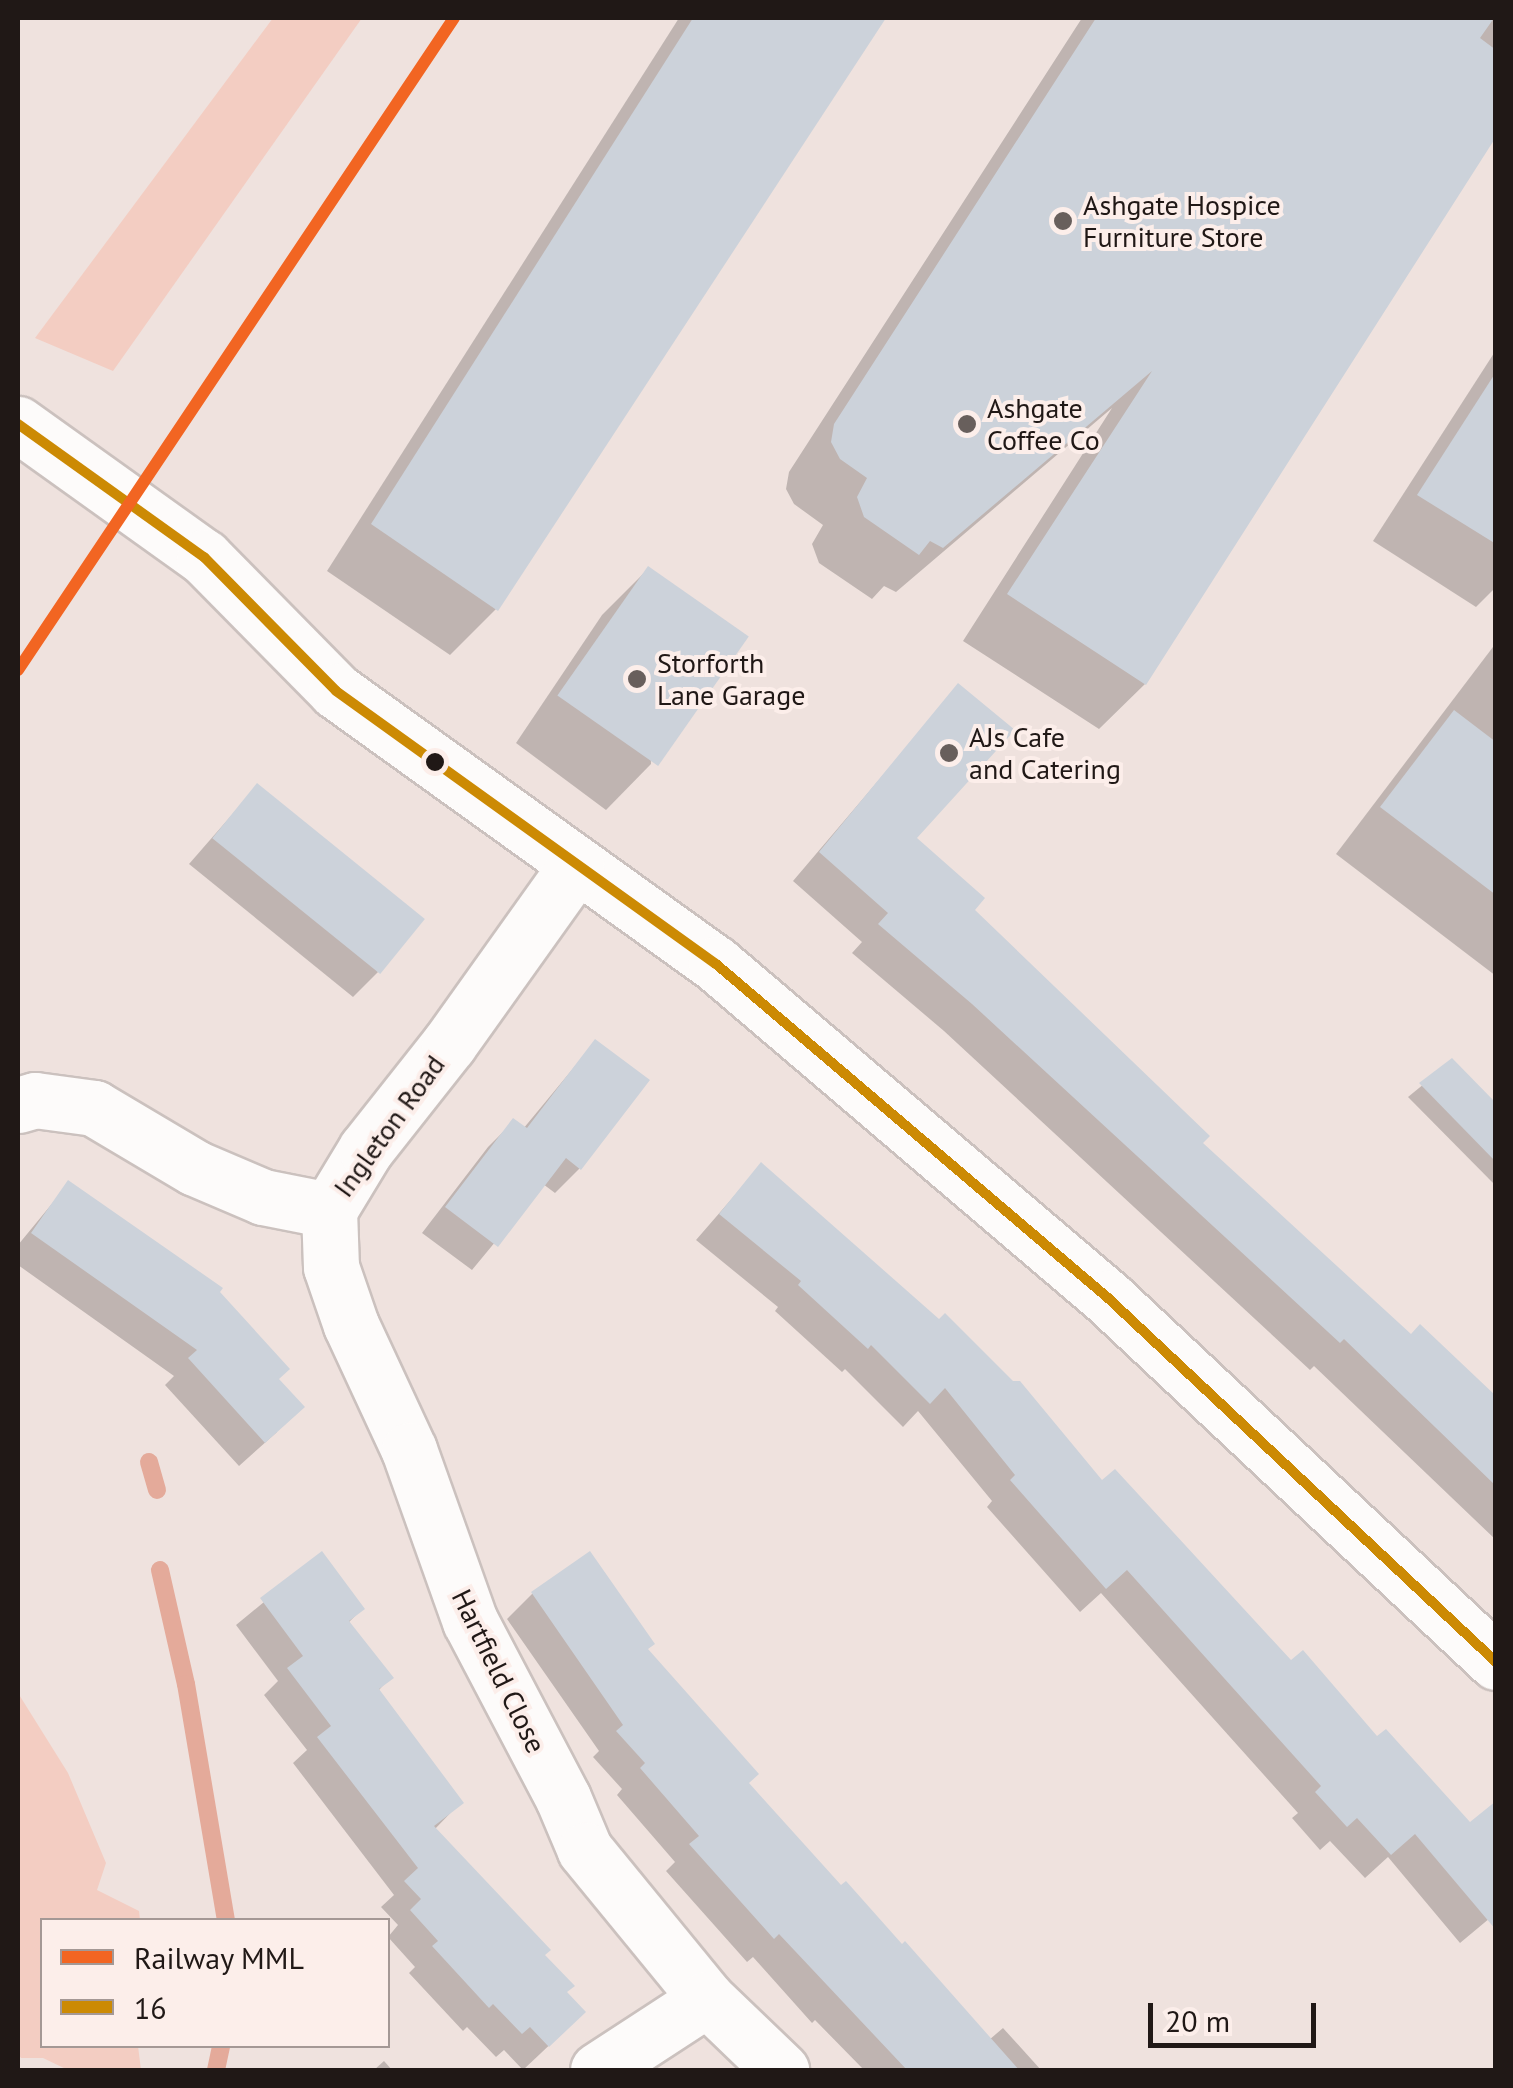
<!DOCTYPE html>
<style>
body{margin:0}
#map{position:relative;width:1513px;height:2088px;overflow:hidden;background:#efe2de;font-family:"PT Sans",sans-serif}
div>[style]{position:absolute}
.green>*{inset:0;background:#f3cdc2}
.shadow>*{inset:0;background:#0003}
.stream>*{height:18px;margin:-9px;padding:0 9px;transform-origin:9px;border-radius:9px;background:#e4aa9a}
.building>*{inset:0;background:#ccd2da;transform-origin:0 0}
.roads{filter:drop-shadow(2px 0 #cbc1be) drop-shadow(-2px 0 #cbc1be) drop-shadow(0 2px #cbc1be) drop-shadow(0 -2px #cbc1be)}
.minor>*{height:55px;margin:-27.5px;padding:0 27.5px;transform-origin:27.5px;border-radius:27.5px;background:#fdfbfa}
.bus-1>*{height:10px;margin:-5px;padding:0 5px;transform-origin:5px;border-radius:5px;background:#cc8a04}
.rail-1>*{height:12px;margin:-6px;padding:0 6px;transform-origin:6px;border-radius:6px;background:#f26522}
.dots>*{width:28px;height:28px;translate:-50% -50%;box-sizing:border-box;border:5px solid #fceeea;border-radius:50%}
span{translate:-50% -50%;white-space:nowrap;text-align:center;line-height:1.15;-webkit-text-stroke:8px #fceeea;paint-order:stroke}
.poi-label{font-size:28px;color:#201816}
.left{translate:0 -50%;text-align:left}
.street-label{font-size:28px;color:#201816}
.frame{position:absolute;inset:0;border:20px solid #201816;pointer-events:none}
.legend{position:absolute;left:40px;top:1918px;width:350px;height:130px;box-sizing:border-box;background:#fceeea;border:2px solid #a49895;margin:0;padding:12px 18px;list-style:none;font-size:30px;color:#201816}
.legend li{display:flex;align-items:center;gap:20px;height:50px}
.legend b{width:50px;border:2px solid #a49895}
.scale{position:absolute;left:1148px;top:2003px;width:168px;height:45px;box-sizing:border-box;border:5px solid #201816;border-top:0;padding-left:12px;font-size:30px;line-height:35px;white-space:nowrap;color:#201816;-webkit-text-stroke:8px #fceeea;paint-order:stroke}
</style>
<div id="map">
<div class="green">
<div style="clip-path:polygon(273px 18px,362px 18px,113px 371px,35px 338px)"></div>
<div style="clip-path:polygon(18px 1693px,68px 1773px,106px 1863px,97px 1890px,139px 1911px,140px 1920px,42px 1920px,42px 2046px,138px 2046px,141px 2070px,68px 2070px,43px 2058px,21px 2058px,18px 2054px)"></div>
</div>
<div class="shadow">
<div style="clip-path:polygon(679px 18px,883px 18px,496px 609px,450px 655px,327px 571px)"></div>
<div style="clip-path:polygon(1082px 18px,1496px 18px,1496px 75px,1145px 684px,1099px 729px,963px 641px,1112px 408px,896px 592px,884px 586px,872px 599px,819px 563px,812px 544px,823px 525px,794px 504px,786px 489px,789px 472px)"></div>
<div style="clip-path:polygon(1496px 350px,1496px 587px,1476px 607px,1373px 541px)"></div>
<div style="clip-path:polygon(648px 569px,651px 764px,606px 810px,516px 743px,602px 615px)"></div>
<div style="clip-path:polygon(1496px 643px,1496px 976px,1336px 854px)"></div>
<div style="clip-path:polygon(958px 687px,914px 838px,971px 910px,1200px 1143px,1411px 1337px,1496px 1399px,1496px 1540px,1314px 1366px,1310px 1370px,944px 1031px,852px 953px,862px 942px,793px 881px)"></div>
<div style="clip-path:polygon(257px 786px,378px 972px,353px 997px,189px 864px)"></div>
<div style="clip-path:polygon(595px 1042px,580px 1168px,555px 1193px,543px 1184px,472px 1270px,422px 1233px,488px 1147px,513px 1122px,523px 1129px)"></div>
<div style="clip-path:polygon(1452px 1061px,1496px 1107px,1496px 1186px,1408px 1097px)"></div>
<div style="clip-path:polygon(761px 1165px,1101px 1484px,1496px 1913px,1460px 1943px,1388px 1857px,1365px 1878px,1330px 1841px,1320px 1850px,1292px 1818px,1298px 1813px,1101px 1593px,1080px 1612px,987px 1507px,992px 1501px,918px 1411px,903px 1427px,845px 1369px,842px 1372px,775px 1311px,778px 1307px,696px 1240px)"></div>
<div style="clip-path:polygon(69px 1183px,276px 1379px,277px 1432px,239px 1466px,165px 1385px,174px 1376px,18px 1265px,18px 1245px)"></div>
<div style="clip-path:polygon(321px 1555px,362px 1609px,348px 1623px,390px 1678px,378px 1691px,460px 1803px,434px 1830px,542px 1955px,564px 1993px,558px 2037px,523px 2070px,504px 2050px,496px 2057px,467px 2027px,463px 2031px,409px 1973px,415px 1967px,388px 1937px,398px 1925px,381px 1907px,394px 1895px,293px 1763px,307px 1750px,264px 1695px,278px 1681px,236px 1625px)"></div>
<div style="clip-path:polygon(589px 1555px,646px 1650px,746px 1784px,841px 1889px,989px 2040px,1003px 2028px,1041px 2070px,864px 2070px,815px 2020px,812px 2023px,753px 1957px,747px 1962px,666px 1871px,675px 1862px,617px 1795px,622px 1789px,593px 1757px,599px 1751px,507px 1619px,532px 1594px)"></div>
<div style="clip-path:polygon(384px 2061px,392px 2070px,374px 2070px)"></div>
</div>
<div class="stream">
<div style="left:149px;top:1462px;width:29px;rotate:74deg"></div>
<div style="left:160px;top:1570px;width:117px;rotate:77.2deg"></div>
<div style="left:186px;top:1684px;width:239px;rotate:80.4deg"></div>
<div style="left:216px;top:2070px;width:25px;rotate:-78deg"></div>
</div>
<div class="building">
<div style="clip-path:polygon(693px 18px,886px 18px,498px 611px,371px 524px)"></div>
<div style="clip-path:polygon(1096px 18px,1494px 18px,1480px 38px,1496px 50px,1496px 137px,1146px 685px,1007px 594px,1152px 371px,943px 548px,930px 541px,919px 555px,864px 517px,857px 497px,867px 478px,840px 459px,831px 442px,834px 424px)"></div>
<div style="clip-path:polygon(1496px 372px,1496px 544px,1417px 495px)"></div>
<div style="left:648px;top:566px;width:123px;height:158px;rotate:35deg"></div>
<div style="clip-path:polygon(958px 683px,1015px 730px,917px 838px,985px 898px,975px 910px,1210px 1136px,1203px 1143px,1411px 1334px,1420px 1324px,1496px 1396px,1496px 1486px,1344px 1339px,1340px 1343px,972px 1004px,878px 924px,888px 913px,819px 852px)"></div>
<div style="clip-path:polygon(1454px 710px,1496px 742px,1496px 895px,1380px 807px)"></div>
<div style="left:257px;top:783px;width:216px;height:71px;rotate:39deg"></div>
<div style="clip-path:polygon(595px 1039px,650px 1080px,581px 1170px,566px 1158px,498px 1247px,445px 1207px,513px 1118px,527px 1128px)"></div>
<div style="clip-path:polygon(1452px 1058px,1496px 1103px,1496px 1162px,1419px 1083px)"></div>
<div style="clip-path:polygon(761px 1162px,939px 1319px,945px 1313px,1013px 1381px,1020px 1381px,1102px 1480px,1115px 1469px,1291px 1660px,1303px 1650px,1377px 1736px,1386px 1729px,1470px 1822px,1496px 1801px,1496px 1930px,1415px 1834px,1391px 1855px,1357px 1818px,1347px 1827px,1315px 1792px,1321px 1786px,1127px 1570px,1106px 1589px,1010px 1480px,1015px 1475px,945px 1388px,930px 1404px,871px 1345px,868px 1349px,798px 1285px,801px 1281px,719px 1214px)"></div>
<div style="clip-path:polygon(68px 1180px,223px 1288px,220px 1292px,290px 1369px,279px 1379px,305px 1407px,265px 1443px,188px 1358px,197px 1350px,31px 1233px)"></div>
<div style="clip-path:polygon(322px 1551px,365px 1609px,349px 1621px,394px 1678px,379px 1689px,464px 1803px,434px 1826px,551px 1950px,545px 1955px,575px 1986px,567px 1992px,586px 2012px,549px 2047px,530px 2027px,522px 2034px,493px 2004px,489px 2008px,432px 1946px,438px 1941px,410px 1910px,421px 1899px,404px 1881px,418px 1868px,317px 1737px,331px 1726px,287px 1668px,303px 1656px,260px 1598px)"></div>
<div style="clip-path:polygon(590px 1551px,655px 1644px,648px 1649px,759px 1774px,749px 1783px,841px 1885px,846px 1881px,902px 1944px,905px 1941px,1019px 2070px,907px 2070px,779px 1934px,774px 1939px,689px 1844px,699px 1836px,640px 1768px,645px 1763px,616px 1731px,623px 1725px,531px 1592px)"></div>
</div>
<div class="roads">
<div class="minor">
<div style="left:18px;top:424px;width:229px;rotate:35.6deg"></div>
<div style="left:204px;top:557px;width:188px;rotate:45.4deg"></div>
<div style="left:336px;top:691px;width:468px;rotate:35.7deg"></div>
<div style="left:716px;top:964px;width:515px;rotate:40.43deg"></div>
<div style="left:1108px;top:1298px;width:532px;rotate:43.17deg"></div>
<div style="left:18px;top:1105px;width:18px;rotate:-16deg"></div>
<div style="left:35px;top:1100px;width:60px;rotate:7.7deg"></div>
<div style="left:94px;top:1108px;width:117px;rotate:30.7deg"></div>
<div style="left:195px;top:1168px;width:74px;rotate:23.1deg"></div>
<div style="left:263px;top:1197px;width:67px;rotate:11.1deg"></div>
<div style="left:329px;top:1210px;width:71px;rotate:-58.8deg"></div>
<div style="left:366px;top:1149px;width:134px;rotate:-51.7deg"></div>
<div style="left:449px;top:1044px;width:219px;rotate:-54.5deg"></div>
<div style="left:329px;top:1210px;width:57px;rotate:88deg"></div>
<div style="left:331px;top:1267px;width:61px;rotate:71deg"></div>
<div style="left:351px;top:1325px;width:138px;rotate:65.1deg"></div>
<div style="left:409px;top:1450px;width:182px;rotate:70.4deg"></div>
<div style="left:470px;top:1621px;width:200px;rotate:62.3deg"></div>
<div style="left:563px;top:1798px;width:56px;rotate:67.1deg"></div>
<div style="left:585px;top:1850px;width:193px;rotate:50.7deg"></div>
<div style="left:707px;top:1999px;width:103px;rotate:43.8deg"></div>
<div style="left:598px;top:2070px;width:130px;rotate:-33.1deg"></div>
</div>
</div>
<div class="bus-1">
<div style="left:18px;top:424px;width:229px;rotate:35.6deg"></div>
<div style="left:204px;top:557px;width:188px;rotate:45.4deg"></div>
<div style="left:336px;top:691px;width:468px;rotate:35.7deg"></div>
<div style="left:716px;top:964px;width:515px;rotate:40.43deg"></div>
<div style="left:1108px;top:1298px;width:532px;rotate:43.17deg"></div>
</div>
<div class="rail-1">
<div style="left:18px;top:670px;width:784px;rotate:-56.23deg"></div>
</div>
<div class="dots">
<div style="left:1063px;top:221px;background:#685f5c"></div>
<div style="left:967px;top:424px;background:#685f5c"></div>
<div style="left:637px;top:679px;background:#685f5c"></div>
<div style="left:949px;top:753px;background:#685f5c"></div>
<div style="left:435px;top:762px;background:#201816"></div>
</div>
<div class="poi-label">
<span class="left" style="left:1083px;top:221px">Ashgate Hospice<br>Furniture Store</span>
<span class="left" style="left:987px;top:424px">Ashgate<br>Coffee Co</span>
<span class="left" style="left:657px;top:679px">Storforth<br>Lane Garage</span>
<span class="left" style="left:969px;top:753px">AJs Cafe<br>and Catering</span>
</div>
<div class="street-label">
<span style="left:389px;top:1126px;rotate:-54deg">Ingleton Road</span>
<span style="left:499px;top:1671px;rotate:64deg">Hartfield Close</span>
</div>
<div class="frame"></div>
<ul class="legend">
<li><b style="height:12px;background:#f26522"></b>Railway MML</li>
<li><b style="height:12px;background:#cc8a04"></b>16</li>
</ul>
<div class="scale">20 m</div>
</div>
